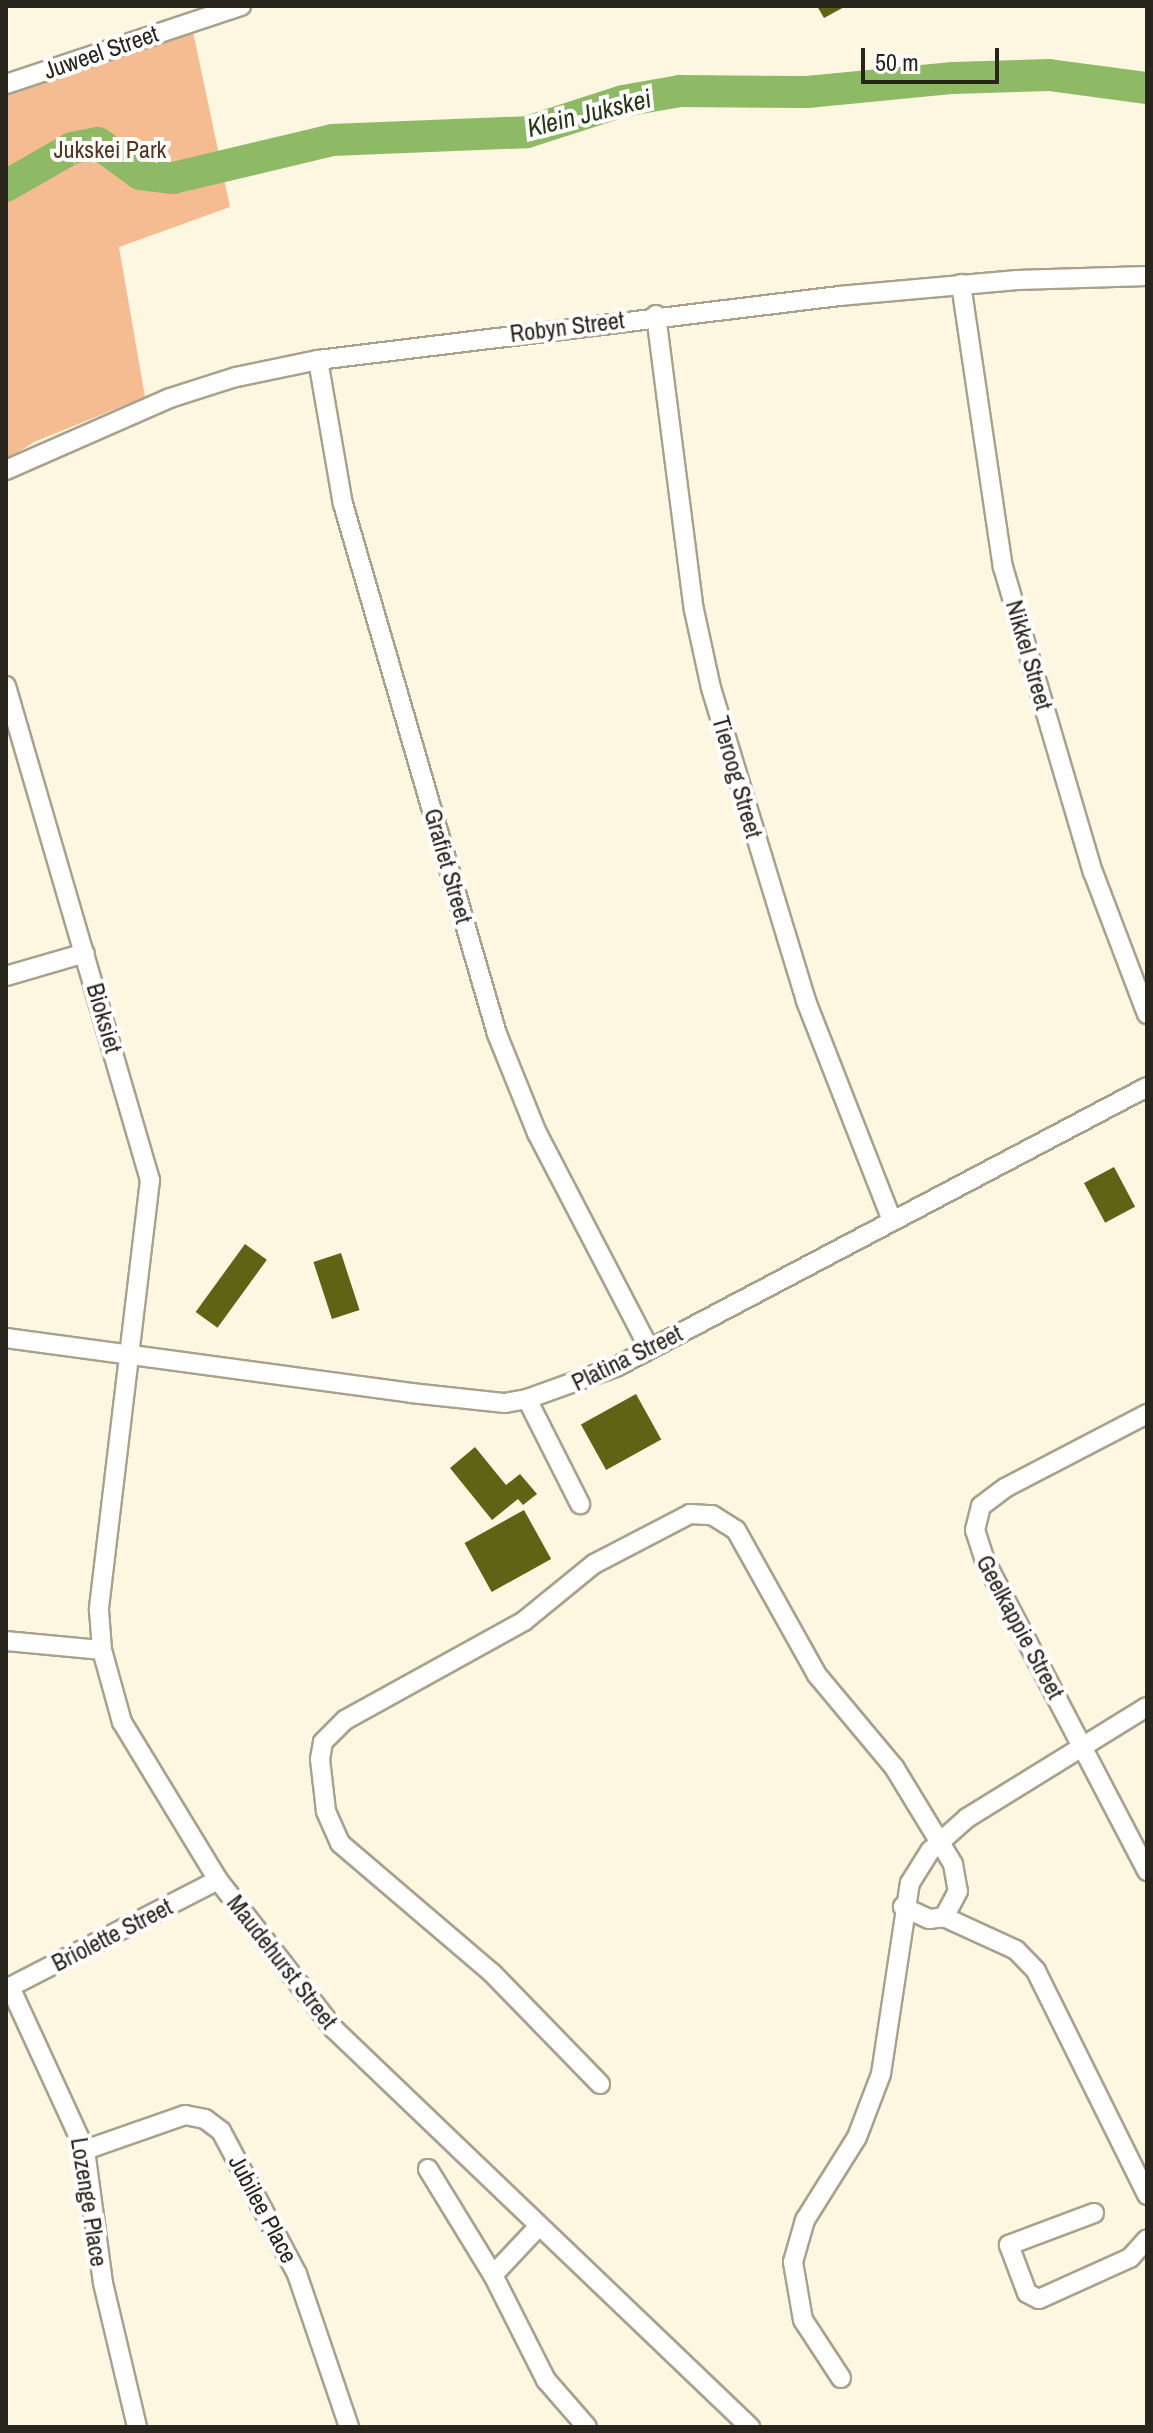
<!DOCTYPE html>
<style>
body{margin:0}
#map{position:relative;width:1153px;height:2433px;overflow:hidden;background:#fdf7e1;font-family:"Archivo Narrow",sans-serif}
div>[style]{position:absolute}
.green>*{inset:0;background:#f6bc91}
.river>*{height:32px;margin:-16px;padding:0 16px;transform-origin:16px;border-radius:16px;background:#8fba65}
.building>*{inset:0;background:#5f6314;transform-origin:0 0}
.roads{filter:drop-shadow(2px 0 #a8a28d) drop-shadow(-2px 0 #a8a28d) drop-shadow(0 2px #a8a28d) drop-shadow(0 -2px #a8a28d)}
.minor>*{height:18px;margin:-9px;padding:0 9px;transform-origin:9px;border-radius:9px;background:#fff}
span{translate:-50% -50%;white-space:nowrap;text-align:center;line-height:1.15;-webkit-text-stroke:8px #fff;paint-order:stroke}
.street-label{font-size:24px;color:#27251c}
.park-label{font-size:24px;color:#55351b}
.water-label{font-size:26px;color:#263714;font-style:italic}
.frame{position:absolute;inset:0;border:8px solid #27251c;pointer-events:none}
.scale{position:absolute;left:861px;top:48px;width:138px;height:36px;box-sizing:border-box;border:4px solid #27251c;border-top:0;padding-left:10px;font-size:24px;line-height:28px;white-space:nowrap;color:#27251c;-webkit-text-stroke:6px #fff;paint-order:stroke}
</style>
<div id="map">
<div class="green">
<div style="clip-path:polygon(191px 22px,230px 207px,119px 247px,145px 397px,34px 442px,6px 460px,6px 86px)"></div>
</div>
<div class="river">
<div style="left:6px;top:186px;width:76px;rotate:-29.9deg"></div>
<div style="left:72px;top:148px;width:26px;rotate:-11deg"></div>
<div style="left:98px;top:143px;width:52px;rotate:36.4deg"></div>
<div style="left:140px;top:174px;width:33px;rotate:7deg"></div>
<div style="left:173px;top:178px;width:163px;rotate:-13.4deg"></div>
<div style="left:332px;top:140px;width:195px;rotate:-2.3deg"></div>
<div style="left:527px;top:132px;width:101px;rotate:-17.9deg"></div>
<div style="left:623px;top:101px;width:58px;rotate:-10deg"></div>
<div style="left:680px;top:91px;width:127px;rotate:0.5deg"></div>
<div style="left:807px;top:92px;width:147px;rotate:-5.5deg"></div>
<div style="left:953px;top:78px;width:96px;rotate:-1.8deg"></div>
<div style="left:1049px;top:75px;width:99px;rotate:7.6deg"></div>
</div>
<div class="building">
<div style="clip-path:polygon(817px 6px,846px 6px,824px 18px)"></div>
<div style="left:1114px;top:1167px;width:45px;height:34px;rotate:62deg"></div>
<div style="left:245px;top:1244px;width:27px;height:84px;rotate:36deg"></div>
<div style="left:341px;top:1253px;width:60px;height:29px;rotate:72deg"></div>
<div style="left:636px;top:1394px;width:52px;height:63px;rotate:61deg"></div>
<div style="clip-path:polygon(475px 1447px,506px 1485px,520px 1474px,537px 1494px,523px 1505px,518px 1499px,492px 1520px,450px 1468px)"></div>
<div style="left:524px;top:1510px;width:56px;height:68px;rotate:61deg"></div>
</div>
<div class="roads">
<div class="minor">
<div style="left:6px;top:84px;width:248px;rotate:-18.4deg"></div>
<div style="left:961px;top:284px;width:286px;rotate:81.6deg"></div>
<div style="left:1003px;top:567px;width:318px;rotate:73.6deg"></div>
<div style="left:1093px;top:872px;width:152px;rotate:69.2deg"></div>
<div style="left:656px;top:315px;width:297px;rotate:82.7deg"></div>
<div style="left:694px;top:610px;width:80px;rotate:77.7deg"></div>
<div style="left:711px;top:688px;width:327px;rotate:73.1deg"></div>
<div style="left:806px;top:1001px;width:235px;rotate:68.6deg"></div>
<div style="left:318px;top:360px;width:146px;rotate:80.2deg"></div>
<div style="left:343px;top:504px;width:552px;rotate:73.8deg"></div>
<div style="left:497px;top:1034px;width:107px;rotate:68deg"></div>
<div style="left:537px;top:1133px;width:242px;rotate:62.5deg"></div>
<div style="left:6px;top:470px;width:179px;rotate:-23.7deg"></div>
<div style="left:170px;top:398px;width:69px;rotate:-17.7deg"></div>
<div style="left:236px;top:377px;width:84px;rotate:-11.7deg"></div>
<div style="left:318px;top:360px;width:525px;rotate:-7deg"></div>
<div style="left:839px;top:296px;width:179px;rotate:-5.1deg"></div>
<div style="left:1017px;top:280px;width:130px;rotate:-1.8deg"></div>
<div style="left:6px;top:686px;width:515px;rotate:73.75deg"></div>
<div style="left:150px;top:1180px;width:433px;rotate:96.8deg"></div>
<div style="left:99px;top:1610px;width:40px;rotate:85.7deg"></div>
<div style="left:102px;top:1650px;width:75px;rotate:74.5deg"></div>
<div style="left:122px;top:1722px;width:185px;rotate:58.7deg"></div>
<div style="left:218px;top:1880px;width:189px;rotate:52.1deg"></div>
<div style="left:334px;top:2029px;width:576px;rotate:43.73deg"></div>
<div style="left:6px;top:976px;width:82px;rotate:-16.2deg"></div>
<div style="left:6px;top:1338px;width:409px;rotate:7.7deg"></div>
<div style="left:411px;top:1393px;width:95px;rotate:6.1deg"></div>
<div style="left:505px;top:1403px;width:22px;rotate:-10deg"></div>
<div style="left:527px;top:1399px;width:95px;rotate:-19.8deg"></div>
<div style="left:616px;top:1367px;width:600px;rotate:-27.8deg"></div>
<div style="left:527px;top:1399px;width:118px;rotate:63.2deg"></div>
<div style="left:1147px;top:1414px;width:160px;rotate:152.5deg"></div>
<div style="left:1005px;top:1488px;width:30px;rotate:143deg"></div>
<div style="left:981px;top:1506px;width:25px;rotate:104deg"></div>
<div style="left:975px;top:1530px;width:33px;rotate:72deg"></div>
<div style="left:985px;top:1561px;width:350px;rotate:62.4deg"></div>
<div style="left:6px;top:1641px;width:96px;rotate:5.4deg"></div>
<div style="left:944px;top:1917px;width:79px;rotate:24.6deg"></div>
<div style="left:1016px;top:1950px;width:29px;rotate:46deg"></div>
<div style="left:1036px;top:1971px;width:250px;rotate:63.6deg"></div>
<div style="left:10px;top:1987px;width:179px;rotate:65.3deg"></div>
<div style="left:85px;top:2150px;width:134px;rotate:82.3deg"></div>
<div style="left:103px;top:2283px;width:148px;rotate:76.7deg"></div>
<div style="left:6px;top:1989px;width:238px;rotate:-27.2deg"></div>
<div style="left:600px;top:2084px;width:155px;rotate:-134.2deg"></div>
<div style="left:492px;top:1973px;width:200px;rotate:-139.5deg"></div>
<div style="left:340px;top:1843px;width:35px;rotate:-114deg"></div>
<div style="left:326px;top:1811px;width:52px;rotate:-96.6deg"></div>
<div style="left:320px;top:1759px;width:17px;rotate:-80deg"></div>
<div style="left:323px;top:1742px;width:31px;rotate:-45deg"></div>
<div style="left:345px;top:1720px;width:205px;rotate:-28.9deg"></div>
<div style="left:524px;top:1621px;width:90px;rotate:-39.2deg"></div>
<div style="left:594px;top:1564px;width:108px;rotate:-27.5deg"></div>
<div style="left:690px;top:1514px;width:22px;rotate:3deg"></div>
<div style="left:712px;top:1515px;width:28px;rotate:32deg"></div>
<div style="left:736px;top:1530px;width:166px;rotate:60.8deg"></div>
<div style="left:817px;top:1675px;width:120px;rotate:50.1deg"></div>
<div style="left:894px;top:1767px;width:114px;rotate:58.7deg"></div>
<div style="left:953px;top:1864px;width:27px;rotate:80deg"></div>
<div style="left:958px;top:1891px;width:30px;rotate:118deg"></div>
<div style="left:944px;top:1917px;width:15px;rotate:172deg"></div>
<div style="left:929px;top:1919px;width:29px;rotate:-155deg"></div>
<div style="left:85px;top:2150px;width:106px;rotate:-19.3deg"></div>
<div style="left:185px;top:2115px;width:20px;rotate:11deg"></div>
<div style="left:205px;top:2119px;width:20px;rotate:37deg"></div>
<div style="left:221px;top:2131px;width:162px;rotate:62deg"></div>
<div style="left:297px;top:2274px;width:162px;rotate:71.2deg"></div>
<div style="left:428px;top:2169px;width:124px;rotate:58.5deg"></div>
<div style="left:493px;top:2275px;width:118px;rotate:63.2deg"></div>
<div style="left:546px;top:2380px;width:62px;rotate:48.9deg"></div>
<div style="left:1094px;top:2213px;width:91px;rotate:159.4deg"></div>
<div style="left:1009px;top:2245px;width:51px;rotate:69.4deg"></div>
<div style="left:1027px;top:2293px;width:13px;rotate:27deg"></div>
<div style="left:1039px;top:2299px;width:100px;rotate:-24.3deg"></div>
<div style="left:1130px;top:2258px;width:25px;rotate:-48deg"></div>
<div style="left:493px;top:2275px;width:66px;rotate:-46.8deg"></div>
<div style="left:841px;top:2378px;width:69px;rotate:-123.2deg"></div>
<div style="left:803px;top:2320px;width:59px;rotate:-99.8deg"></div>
<div style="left:793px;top:2262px;width:44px;rotate:-74.1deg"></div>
<div style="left:805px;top:2220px;width:98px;rotate:-57.9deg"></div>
<div style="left:857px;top:2137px;width:67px;rotate:-69.1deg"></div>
<div style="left:881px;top:2074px;width:193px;rotate:-81.4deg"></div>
<div style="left:910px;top:1883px;width:38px;rotate:-58deg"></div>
<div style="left:930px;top:1851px;width:50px;rotate:-41.7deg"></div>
<div style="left:967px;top:1818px;width:211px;rotate:-31.7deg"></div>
</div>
</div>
<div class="street-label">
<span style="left:101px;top:52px;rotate:-19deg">Juweel Street</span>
<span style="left:567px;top:327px;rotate:-7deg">Robyn Street</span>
<span style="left:1029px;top:655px;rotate:74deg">Nikkel Street</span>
<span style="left:737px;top:777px;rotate:74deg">Tieroog Street</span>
<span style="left:448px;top:866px;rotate:74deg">Grafiet Street</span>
<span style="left:104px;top:1018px;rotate:74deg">Bioksiet</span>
<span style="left:627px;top:1358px;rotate:-26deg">Platina Street</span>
<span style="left:1020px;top:1627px;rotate:62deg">Geelkappie Street</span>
<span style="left:112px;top:1935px;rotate:-27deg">Briolette Street</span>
<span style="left:282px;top:1962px;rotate:52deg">Maudehurst Street</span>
<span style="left:89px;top:2202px;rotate:81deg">Lozenge Place</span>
<span style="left:263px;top:2209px;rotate:62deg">Jubilee Place</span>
</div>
<div class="park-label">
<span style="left:110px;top:150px">Jukskei Park</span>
</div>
<div class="water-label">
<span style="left:589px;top:113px;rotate:-14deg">Klein Jukskei</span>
</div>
<div class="frame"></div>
<div class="scale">50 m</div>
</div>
